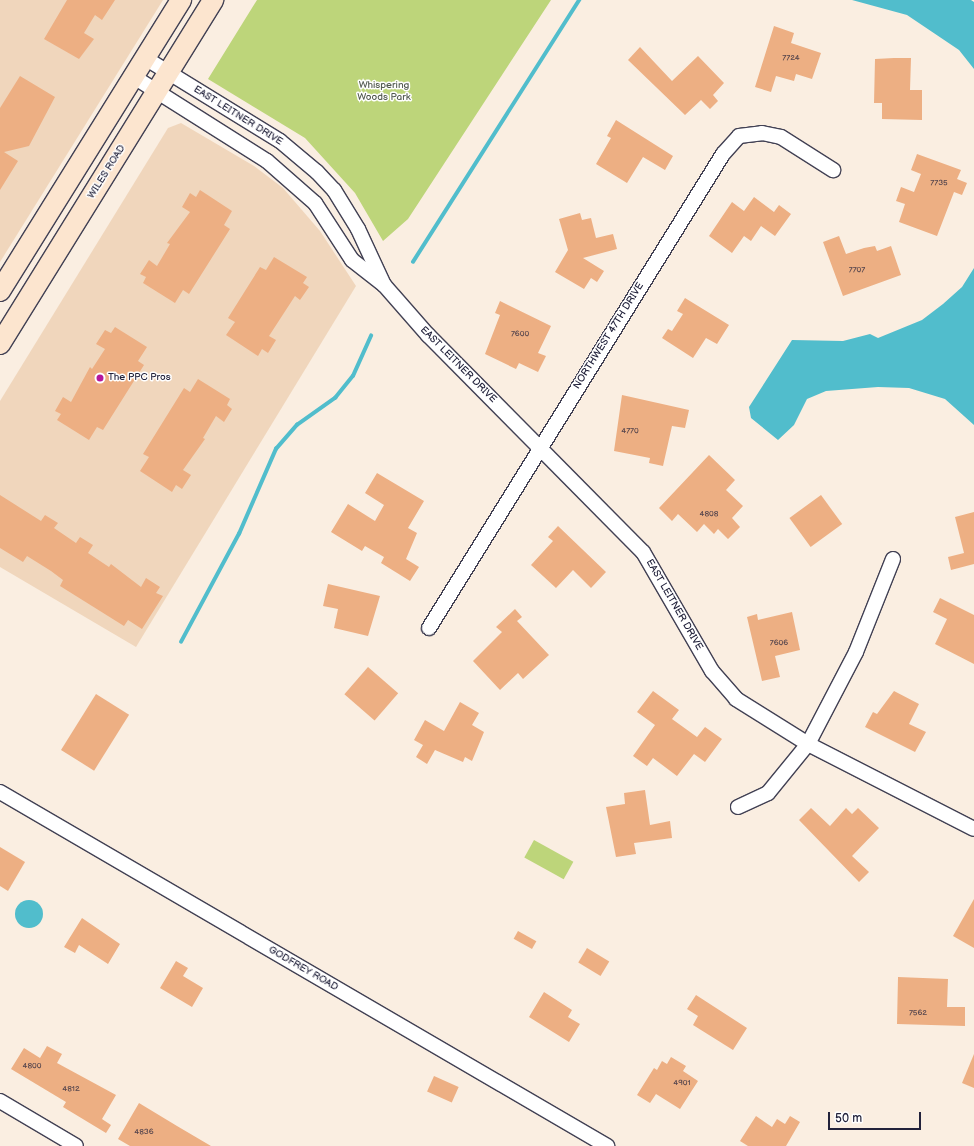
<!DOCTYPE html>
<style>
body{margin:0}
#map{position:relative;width:974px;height:1146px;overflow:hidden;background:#faeee1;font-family:"Balsamiq Sans",sans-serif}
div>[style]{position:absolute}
.built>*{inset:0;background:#f0d6bc}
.green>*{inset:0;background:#bdd57a;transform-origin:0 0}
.water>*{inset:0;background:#51bdcc}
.round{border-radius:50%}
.stream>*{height:3.5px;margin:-1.75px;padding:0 1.75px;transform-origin:1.75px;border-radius:1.75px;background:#51bdcc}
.building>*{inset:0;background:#edaf83;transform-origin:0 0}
.roads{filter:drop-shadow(1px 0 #424154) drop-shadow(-1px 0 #424154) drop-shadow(0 1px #424154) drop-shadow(0 -1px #424154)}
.minor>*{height:14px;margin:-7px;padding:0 7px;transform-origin:7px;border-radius:7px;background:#fff}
.secondary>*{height:20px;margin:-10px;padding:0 10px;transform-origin:10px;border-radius:10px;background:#fce5cf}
.dots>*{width:11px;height:11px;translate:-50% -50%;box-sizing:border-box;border:2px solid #fff;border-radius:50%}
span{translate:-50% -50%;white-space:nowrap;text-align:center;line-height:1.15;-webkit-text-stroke:3px #fff;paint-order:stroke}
.number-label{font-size:8px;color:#55454d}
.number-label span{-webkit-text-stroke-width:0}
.park-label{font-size:10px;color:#50584e}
.street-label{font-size:10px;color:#22223b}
.poi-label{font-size:10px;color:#22223b}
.left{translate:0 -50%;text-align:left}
.scale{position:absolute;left:828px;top:1112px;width:93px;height:18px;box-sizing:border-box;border:2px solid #22223b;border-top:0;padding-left:5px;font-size:12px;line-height:14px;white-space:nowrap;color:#22223b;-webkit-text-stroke:3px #fff;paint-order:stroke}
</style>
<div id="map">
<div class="built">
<div style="clip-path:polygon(0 0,163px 0,0 262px)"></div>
<div style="clip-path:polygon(181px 123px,254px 166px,283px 188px,320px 231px,356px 286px,136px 647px,0 567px,0 401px,168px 128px)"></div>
</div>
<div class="green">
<div style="clip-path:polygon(257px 0,551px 0,408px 219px,383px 241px,355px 193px,305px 138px,208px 79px)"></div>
<div style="left:534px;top:840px;width:45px;height:20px;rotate:29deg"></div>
</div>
<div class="water">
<div style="clip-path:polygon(852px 0,971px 0,974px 2px,974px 69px,959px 50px,907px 15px)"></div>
<div style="clip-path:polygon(974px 268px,974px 425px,945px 399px,909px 388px,878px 387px,826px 391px,807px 399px,794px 425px,778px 440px,751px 418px,749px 407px,792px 340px,843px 341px,870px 334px,878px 338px,922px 320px,943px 304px,962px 287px)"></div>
<div class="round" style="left:15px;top:900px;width:28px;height:28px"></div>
</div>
<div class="stream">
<div style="left:413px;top:262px;width:310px;rotate:-57.6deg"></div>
<div style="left:181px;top:642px;width:123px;rotate:-61.8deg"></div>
<div style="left:239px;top:534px;width:93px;rotate:-66.5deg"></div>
<div style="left:276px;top:449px;width:32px;rotate:-49deg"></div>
<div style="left:297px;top:425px;width:47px;rotate:-35.4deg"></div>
<div style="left:335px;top:398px;width:28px;rotate:-51deg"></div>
<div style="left:353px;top:376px;width:44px;rotate:-65.8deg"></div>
</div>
<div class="building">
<div style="clip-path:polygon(67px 0,115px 0,102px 20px,95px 15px,84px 33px,94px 39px,79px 59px,44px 39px)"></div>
<div style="clip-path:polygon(774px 26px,794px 33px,791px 43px,821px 53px,812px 79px,796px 74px,794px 81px,776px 76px,771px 92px,755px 87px)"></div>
<div style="clip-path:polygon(640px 47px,672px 81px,698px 56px,724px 83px,713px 95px,718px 101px,710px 109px,701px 100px,685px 115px,628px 60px)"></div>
<div style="clip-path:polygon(894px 58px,911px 58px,910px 90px,922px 90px,922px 120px,882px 119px,882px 103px,874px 103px,875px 59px)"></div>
<div style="clip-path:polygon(20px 76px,55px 97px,29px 146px,4px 152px,18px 161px,0 190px,0 108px)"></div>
<div style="clip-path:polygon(616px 120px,673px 156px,665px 170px,643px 157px,627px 183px,596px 164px,611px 138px,607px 136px)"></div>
<div style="clip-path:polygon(917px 154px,961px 170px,957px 179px,967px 183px,962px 195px,954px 192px,937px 236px,899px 222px,905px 204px,896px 201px,901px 187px,914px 192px,921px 174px,911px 170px)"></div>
<div style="clip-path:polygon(200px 190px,232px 211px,224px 225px,230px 229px,189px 294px,183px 290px,175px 303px,143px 283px,146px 277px,140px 274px,149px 260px,157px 266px,170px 244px,167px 243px,190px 212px,182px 207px,190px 193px,196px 197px)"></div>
<div style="clip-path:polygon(754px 197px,774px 212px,779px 205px,791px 214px,775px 236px,761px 226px,751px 241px,744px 236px,732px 253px,709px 236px,732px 202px,744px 211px)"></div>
<div style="clip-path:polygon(580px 213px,582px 220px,591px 218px,596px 238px,613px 234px,617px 249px,583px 258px,604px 271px,597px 282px,591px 278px,584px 289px,555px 272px,568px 250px,559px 219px)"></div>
<div style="clip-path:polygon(839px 236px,846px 254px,864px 248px,875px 246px,877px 251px,891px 246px,901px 275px,843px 296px,823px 242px)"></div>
<div style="clip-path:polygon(274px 257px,307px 277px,303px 283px,309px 287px,300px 300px,295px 296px,269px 336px,276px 340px,268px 353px,262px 349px,258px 356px,226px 335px,235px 322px,228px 318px,260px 267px,266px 270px)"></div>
<div style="clip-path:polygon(685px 298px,729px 325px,717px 344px,706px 338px,693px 358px,662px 338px,668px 329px,672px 331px,683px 314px,677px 311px)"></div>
<div style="clip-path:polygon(500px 301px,551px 326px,538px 353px,546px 356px,538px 372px,519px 363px,516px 369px,485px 354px,500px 315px,495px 313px)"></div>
<div style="clip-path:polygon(115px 327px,147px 347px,138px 361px,144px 365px,103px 430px,97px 427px,89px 440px,57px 420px,61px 414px,55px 411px,63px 397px,71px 402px,90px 367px,92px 369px,105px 349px,96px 344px,105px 330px,111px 333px)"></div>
<div style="clip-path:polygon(198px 379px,230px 399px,227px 405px,232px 409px,224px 422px,216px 416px,203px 438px,205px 439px,183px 470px,191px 475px,182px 489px,176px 485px,172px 492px,140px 471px,149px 457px,143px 454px,184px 388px,190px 392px)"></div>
<div style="clip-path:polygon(622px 395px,689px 410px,685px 428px,672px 426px,663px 466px,649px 463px,650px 458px,614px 451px)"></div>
<div style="clip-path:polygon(709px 455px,735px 480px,726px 490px,743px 506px,732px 518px,740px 527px,728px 539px,718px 529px,714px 534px,704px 524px,697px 532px,678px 514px,672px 521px,659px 508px)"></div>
<div style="clip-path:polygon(377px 473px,424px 501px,408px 528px,417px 533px,406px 559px,419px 567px,410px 581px,381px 563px,384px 557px,365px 546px,362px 551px,331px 532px,348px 504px,375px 521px,384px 505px,365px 493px)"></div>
<div style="clip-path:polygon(0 495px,41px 521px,45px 515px,58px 523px,54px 528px,76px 543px,80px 537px,93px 545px,88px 553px,109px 567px,111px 564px,141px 587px,146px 578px,160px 587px,156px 593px,163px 596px,142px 629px,128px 620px,124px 626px,60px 586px,63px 580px,51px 571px,27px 556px,23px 562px,0 548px)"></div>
<div style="left:821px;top:495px;width:36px;height:39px;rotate:54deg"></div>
<div style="clip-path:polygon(974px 512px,974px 564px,951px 570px,948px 557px,964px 553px,955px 517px)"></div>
<div style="clip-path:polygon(558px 526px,606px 572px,591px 588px,573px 570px,556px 588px,531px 565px,553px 541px,548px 537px)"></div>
<div style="clip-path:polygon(328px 584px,380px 596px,368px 636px,334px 628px,338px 609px,323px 606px)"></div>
<div style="clip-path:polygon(940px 598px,974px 615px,974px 664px,935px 644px,947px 619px,933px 612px)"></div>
<div style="clip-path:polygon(515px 609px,522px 617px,517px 621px,549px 655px,523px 679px,518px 673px,500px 690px,473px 661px,502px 632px,496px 627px)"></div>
<div style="clip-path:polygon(792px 612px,800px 650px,775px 656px,780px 677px,762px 681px,747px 617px,757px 614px,758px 620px)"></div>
<div style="left:368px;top:667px;width:40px;height:36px;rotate:41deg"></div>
<div style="clip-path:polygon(653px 691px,679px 710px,672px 719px,697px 737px,705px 727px,722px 739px,705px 762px,694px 754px,677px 776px,653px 758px,647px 766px,633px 756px,655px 725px,637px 712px)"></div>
<div style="clip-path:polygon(894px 691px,919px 704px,909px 724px,926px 732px,915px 752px,865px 727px,873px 712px,877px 714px)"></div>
<div style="left:96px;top:694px;width:39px;height:66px;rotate:32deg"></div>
<div style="clip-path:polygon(460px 702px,479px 713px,472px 725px,484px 732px,472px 761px,465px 757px,463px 762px,435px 750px,427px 764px,416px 757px,423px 745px,414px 740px,425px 720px,444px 731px)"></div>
<div style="clip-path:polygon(645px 790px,650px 825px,670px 821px,672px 838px,634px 843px,636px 854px,616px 857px,606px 807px,625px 804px,624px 793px)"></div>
<div style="clip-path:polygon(811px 808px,830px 826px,846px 808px,852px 814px,858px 808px,879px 828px,852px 856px,869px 872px,859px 882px,799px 820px)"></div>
<div style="clip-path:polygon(0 847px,25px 862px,8px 891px,0 886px)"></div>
<div style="clip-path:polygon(974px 899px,974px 948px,953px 936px)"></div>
<div style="clip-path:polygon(82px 918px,120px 944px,108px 964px,79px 945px,75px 953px,64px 947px)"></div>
<div style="left:518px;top:931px;width:21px;height:9px;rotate:29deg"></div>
<div style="left:587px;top:948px;width:26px;height:17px;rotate:31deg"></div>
<div style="clip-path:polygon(176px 961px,188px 968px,183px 976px,203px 988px,192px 1007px,160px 988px)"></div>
<div style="clip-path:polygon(898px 977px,948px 979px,947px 1007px,965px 1007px,965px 1026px,897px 1024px)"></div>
<div style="clip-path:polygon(544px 992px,572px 1010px,568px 1017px,580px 1024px,569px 1042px,529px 1017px)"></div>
<div style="clip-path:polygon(696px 995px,747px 1028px,733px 1050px,693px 1025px,698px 1016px,687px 1009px)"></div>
<div style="clip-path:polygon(47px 1046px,62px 1054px,57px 1063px,116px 1095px,102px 1119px,111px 1125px,106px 1133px,63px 1107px,66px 1102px,11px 1069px,24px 1048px,40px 1058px)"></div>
<div style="clip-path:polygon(974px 1054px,974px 1088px,962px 1083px)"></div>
<div style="clip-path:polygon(671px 1057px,686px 1066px,683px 1071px,698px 1081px,680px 1109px,656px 1094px,650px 1103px,637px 1095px,654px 1068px,657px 1070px,662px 1061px,667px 1064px)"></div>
<div style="left:434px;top:1076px;width:27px;height:17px;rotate:24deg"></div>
<div style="clip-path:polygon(139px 1103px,177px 1126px,211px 1146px,130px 1146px,118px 1139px)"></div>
<div style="clip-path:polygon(756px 1116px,772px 1127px,777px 1119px,785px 1124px,790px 1116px,800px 1122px,786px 1146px,748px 1146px,740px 1141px)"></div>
</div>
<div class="roads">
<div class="minor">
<div style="left:145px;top:58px;width:158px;rotate:31.6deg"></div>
<div style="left:280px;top:141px;width:48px;rotate:40deg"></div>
<div style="left:317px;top:172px;width:25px;rotate:47deg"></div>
<div style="left:334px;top:190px;width:46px;rotate:58.4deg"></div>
<div style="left:358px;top:229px;width:62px;rotate:65.1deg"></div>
<div style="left:134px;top:77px;width:157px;rotate:32.3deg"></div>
<div style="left:267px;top:161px;width:64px;rotate:41.2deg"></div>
<div style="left:315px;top:203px;width:68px;rotate:57deg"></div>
<div style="left:352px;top:260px;width:41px;rotate:38deg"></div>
<div style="left:384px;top:285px;width:67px;rotate:48.7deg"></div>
<div style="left:428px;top:335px;width:305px;rotate:45.3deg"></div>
<div style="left:643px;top:552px;width:138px;rotate:59.9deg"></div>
<div style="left:712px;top:671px;width:37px;rotate:49deg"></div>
<div style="left:736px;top:699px;width:85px;rotate:32deg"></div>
<div style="left:808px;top:744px;width:186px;rotate:27.1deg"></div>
<div style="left:429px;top:628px;width:558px;rotate:-58.19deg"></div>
<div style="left:723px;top:154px;width:24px;rotate:-48deg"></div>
<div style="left:739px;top:136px;width:23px;rotate:-7deg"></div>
<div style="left:762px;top:133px;width:19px;rotate:12deg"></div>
<div style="left:781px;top:137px;width:62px;rotate:32.4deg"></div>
<div style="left:0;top:792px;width:703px;rotate:30.25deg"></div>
<div style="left:738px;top:807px;width:33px;rotate:-25deg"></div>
<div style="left:768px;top:793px;width:63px;rotate:-50.8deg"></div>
<div style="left:808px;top:744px;width:104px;rotate:-62.4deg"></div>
<div style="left:856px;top:652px;width:100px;rotate:-68.3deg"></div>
<div style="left:0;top:1101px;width:88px;rotate:30.6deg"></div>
</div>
<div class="secondary">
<div style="left:0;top:291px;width:343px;rotate:-58.1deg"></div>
<div style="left:0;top:344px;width:405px;rotate:-58.2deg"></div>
</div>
</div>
<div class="dots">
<div style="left:100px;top:378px;background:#b5179e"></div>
</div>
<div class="number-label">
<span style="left:791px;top:58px">7724</span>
<span style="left:939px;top:183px">7735</span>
<span style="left:857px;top:270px">7707</span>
<span style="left:520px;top:334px">7600</span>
<span style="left:630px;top:431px">4770</span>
<span style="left:709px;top:514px">4808</span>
<span style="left:779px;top:643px">7606</span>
<span style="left:918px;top:1013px">7562</span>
<span style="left:32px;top:1066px">4800</span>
<span style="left:682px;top:1083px">4901</span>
<span style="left:71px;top:1089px">4812</span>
<span style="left:144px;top:1132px">4836</span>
</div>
<div class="park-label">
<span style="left:384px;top:91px">Whispering<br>Woods Park</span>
</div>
<div class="street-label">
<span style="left:238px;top:116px;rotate:32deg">EAST LEITNER DRIVE</span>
<span style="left:107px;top:172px;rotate:-58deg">WILES ROAD</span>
<span style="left:609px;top:336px;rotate:-58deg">NORTHWEST 47TH DRIVE</span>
<span style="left:458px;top:365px;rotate:45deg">EAST LEITNER DRIVE</span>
<span style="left:674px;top:605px;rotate:60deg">EAST LEITNER DRIVE</span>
<span style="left:303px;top:969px;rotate:30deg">GODFREY ROAD</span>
</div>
<div class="poi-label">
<span class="left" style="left:108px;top:378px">The PPC Pros</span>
</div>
<div class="scale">50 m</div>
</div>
